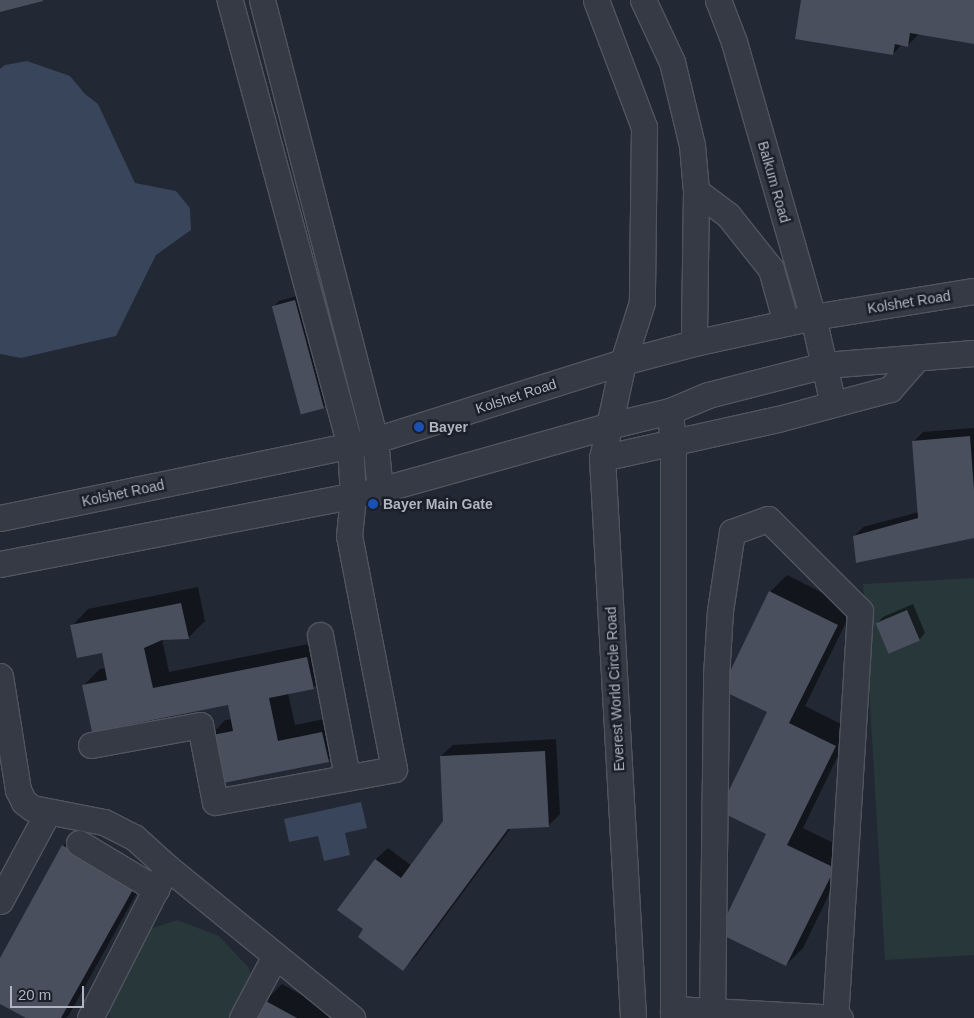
<!DOCTYPE html>
<style>
body{margin:0}
#map{position:relative;width:974px;height:1018px;overflow:hidden;background:#222834;font-family:Arial,sans-serif}
div>[style]{position:absolute}
.green>*{inset:0;background:#283739}
.water>*{inset:0;background:#39455b}
.shadow>*{inset:0;background:#0007}
.building>*{inset:0;background:#494f5d;transform-origin:0 0}
.roads{filter:drop-shadow(1px 0 #50555f) drop-shadow(-1px 0 #50555f) drop-shadow(0 1px #50555f) drop-shadow(0 -1px #50555f)}
.minor>*{height:25px;margin:-12.5px;padding:0 12.5px;transform-origin:12.5px;border-radius:12.5px;background:#353a45}
.dots>*{width:14px;height:14px;translate:-50% -50%;box-sizing:border-box;border:2px solid #1b1f29;border-radius:50%}
span{translate:-50% -50%;white-space:nowrap;text-align:center;line-height:1.15;-webkit-text-stroke:5px #1b1f29;paint-order:stroke}
.street-label{font-size:14px;color:#b0b5c1}
.poi-label{font-size:14px;color:#b0b5c1;font-weight:700}
.left{translate:0 -50%;text-align:left}
.scale{position:absolute;left:10px;top:986px;width:74px;height:22px;box-sizing:border-box;border:2px solid #b0b5c1;border-top:0;padding-left:6px;font-size:15px;line-height:18px;white-space:nowrap;color:#b0b5c1;-webkit-text-stroke:4px #1b1f29;paint-order:stroke}
</style>
<div id="map">
<div class="green">
<div style="clip-path:polygon(974px 578px,974px 955px,885px 960px,863px 584px)"></div>
<div style="clip-path:polygon(177px 920px,219px 936px,249px 968px,254px 996px,241px 1018px,110px 1018px,109px 992px,150px 929px)"></div>
</div>
<div class="water">
<div style="clip-path:polygon(27px 61px,70px 76px,85px 94px,98px 104px,135px 183px,176px 191px,190px 208px,191px 230px,156px 255px,116px 336px,21px 358px,0 354px,0 69px,5px 65px)"></div>
<div style="clip-path:polygon(361px 802px,367px 828px,345px 833px,350px 855px,324px 861px,318px 836px,289px 842px,284px 819px)"></div>
</div>
<div class="shadow">
<div style="clip-path:polygon(803px 0,974px 0,974px 43px,919px 34px,907px 46px,902px 44px,893px 54px)"></div>
<div style="clip-path:polygon(301px 295px,329px 401px,323px 407px,273px 307px,279px 301px)"></div>
<div style="clip-path:polygon(974px 428px,974px 537px,854px 536px,863px 527px,919px 512px,914px 441px,923px 432px)"></div>
<div style="clip-path:polygon(787px 575px,853px 608px,805px 706px,851px 729px,803px 828px,850px 851px,803px 948px,786px 965px,768px 834px,770px 592px)"></div>
<div style="clip-path:polygon(198px 587px,205px 621px,188px 638px,162px 639px,169px 672px,323px 641px,330px 671px,313px 688px,288px 693px,295px 725px,339px 716px,345px 744px,328px 760px,209px 737px,225px 720px,232px 719px,229px 703px,83px 686px,100px 669px,106px 668px,103px 651px,72px 626px,88px 609px)"></div>
<div style="clip-path:polygon(913px 604px,925px 633px,920px 639px,889px 651px,877px 623px,883px 617px)"></div>
<div style="clip-path:polygon(556px 739px,560px 814px,548px 826px,511px 828px,415px 957px,403px 969px,365px 929px,339px 910px,376px 859px,388px 848px,412px 866px,445px 822px,441px 756px,453px 745px)"></div>
<div style="clip-path:polygon(80px 830px,150px 869px,69px 1015px,66px 1018px,28px 1018px,0 1002px,0 961px,63px 846px)"></div>
<div style="clip-path:polygon(282px 984px,343px 1018px,256px 1018px,265px 1001px)"></div>
</div>
<div class="building">
<div style="clip-path:polygon(0 0,43px 0,43px 1px,0 12px)"></div>
<div style="clip-path:polygon(801px 0,974px 0,974px 44px,910px 33px,908px 47px,895px 44px,893px 55px,795px 39px)"></div>
<div style="left:295px;top:300px;width:112px;height:24px;rotate:75deg"></div>
<div style="clip-path:polygon(970px 436px,974px 490px,974px 538px,856px 563px,853px 536px,918px 518px,912px 441px)"></div>
<div style="clip-path:polygon(769px 591px,838px 625px,789px 723px,836px 746px,787px 845px,835px 868px,786px 966px,718px 933px,766px 834px,719px 811px,767px 712px,721px 690px)"></div>
<div style="clip-path:polygon(181px 603px,189px 639px,162px 640px,144px 648px,153px 688px,307px 657px,314px 689px,269px 698px,278px 741px,322px 732px,329px 762px,218px 784px,207px 736px,233px 731px,228px 705px,92px 732px,82px 685px,107px 680px,102px 653px,77px 658px,70px 625px)"></div>
<div style="left:907px;top:610px;width:33px;height:34px;rotate:67deg"></div>
<div style="clip-path:polygon(545px 751px,549px 827px,508px 829px,403px 971px,358px 937px,363px 929px,337px 910px,375px 859px,401px 878px,443px 821px,440px 756px)"></div>
<div style="clip-path:polygon(62px 845px,135px 886px,61px 1018px,26px 1018px,0 1004px,0 958px)"></div>
<div style="clip-path:polygon(264px 1000px,297px 1018px,254px 1018px)"></div>
</div>
<div class="roads">
<div class="minor">
<div style="left:262px;top:0;width:454px;rotate:75.6deg"></div>
<div style="left:375px;top:440px;width:50px;rotate:84.3deg"></div>
<div style="left:596px;top:0;width:136px;rotate:69.3deg"></div>
<div style="left:644px;top:127px;width:175px;rotate:90.7deg"></div>
<div style="left:642px;top:302px;width:63px;rotate:107.6deg"></div>
<div style="left:623px;top:362px;width:98px;rotate:102.3deg"></div>
<div style="left:602px;top:458px;width:561px;rotate:86.83deg"></div>
<div style="left:643px;top:0;width:68px;rotate:64.9deg"></div>
<div style="left:672px;top:62px;width:85px;rotate:76.5deg"></div>
<div style="left:692px;top:145px;width:46px;rotate:85deg"></div>
<div style="left:696px;top:191px;width:152px;rotate:90.8deg"></div>
<div style="left:718px;top:0;width:45px;rotate:69.1deg"></div>
<div style="left:734px;top:42px;width:286px;rotate:74deg"></div>
<div style="left:813px;top:317px;width:89px;rotate:77.1deg"></div>
<div style="left:696px;top:191px;width:40px;rotate:37deg"></div>
<div style="left:728px;top:215px;width:69px;rotate:51.5deg"></div>
<div style="left:771px;top:269px;width:56px;rotate:74.5deg"></div>
<div style="left:670px;top:411px;width:33px;rotate:85deg"></div>
<div style="left:673px;top:444px;width:574px;rotate:90deg"></div>
<div style="left:602px;top:458px;width:180px;rotate:-12.5deg"></div>
<div style="left:778px;top:419px;width:116px;rotate:-15deg"></div>
<div style="left:890px;top:389px;width:41px;rotate:-48.9deg"></div>
<div style="left:0;top:518px;width:383px;rotate:-11.7deg"></div>
<div style="left:375px;top:440px;width:260px;rotate:-17.5deg"></div>
<div style="left:623px;top:362px;width:73px;rotate:-15deg"></div>
<div style="left:694px;top:343px;width:122px;rotate:-12.3deg"></div>
<div style="left:813px;top:317px;width:163px;rotate:-9.2deg"></div>
<div style="left:0;top:564px;width:387px;rotate:-11deg"></div>
<div style="left:380px;top:490px;width:237px;rotate:-15.7deg"></div>
<div style="left:608px;top:426px;width:64px;rotate:-13.6deg"></div>
<div style="left:670px;top:411px;width:41px;rotate:-22.8deg"></div>
<div style="left:708px;top:395px;width:121px;rotate:-14.4deg"></div>
<div style="left:825px;top:365px;width:149px;rotate:-4.6deg"></div>
<div style="left:320px;top:635px;width:145px;rotate:79.2deg"></div>
<div style="left:0;top:676px;width:115px;rotate:81deg"></div>
<div style="left:18px;top:790px;width:13px;rotate:63deg"></div>
<div style="left:24px;top:802px;width:10px;rotate:37deg"></div>
<div style="left:32px;top:808px;width:73px;rotate:11deg"></div>
<div style="left:104px;top:822px;width:34px;rotate:27deg"></div>
<div style="left:134px;top:837px;width:45px;rotate:42.3deg"></div>
<div style="left:167px;top:867px;width:239px;rotate:39.2deg"></div>
<div style="left:91px;top:745px;width:111px;rotate:-10.4deg"></div>
<div style="left:200px;top:725px;width:78px;rotate:79deg"></div>
<div style="left:215px;top:802px;width:182px;rotate:-10.4deg"></div>
<div style="left:394px;top:769px;width:237px;rotate:-100.9deg"></div>
<div style="left:349px;top:536px;width:40px;rotate:-84.3deg"></div>
<div style="left:353px;top:496px;width:50px;rotate:-93.4deg"></div>
<div style="left:350px;top:446px;width:462px;rotate:-105.1deg"></div>
<div style="left:79px;top:843px;width:90px;rotate:30.9deg"></div>
<div style="left:0;top:901px;width:101px;rotate:-61.7deg"></div>
<div style="left:673px;top:1009px;width:167px;rotate:3.1deg"></div>
<div style="left:90px;top:1018px;width:169px;rotate:-63deg"></div>
<div style="left:242px;top:1018px;width:70px;rotate:-62deg"></div>
<div style="left:712px;top:1018px;width:342px;rotate:-89.3deg"></div>
<div style="left:716px;top:676px;width:65px;rotate:-86.5deg"></div>
<div style="left:720px;top:611px;width:80px;rotate:-81.4deg"></div>
<div style="left:732px;top:532px;width:38px;rotate:-20deg"></div>
<div style="left:768px;top:519px;width:130px;rotate:45deg"></div>
<div style="left:860px;top:611px;width:408px;rotate:93.5deg"></div>
</div>
</div>
<div class="dots">
<div style="left:419px;top:427px;background:#1a4fb4"></div>
<div style="left:373px;top:504px;background:#1a4fb4"></div>
</div>
<div class="street-label">
<span style="left:774px;top:182px;rotate:74deg">Balkum Road</span>
<span style="left:909px;top:302px;rotate:-9deg">Kolshet Road</span>
<span style="left:516px;top:396px;rotate:-18deg">Kolshet Road</span>
<span style="left:123px;top:493px;rotate:-12deg">Kolshet Road</span>
<span style="left:615px;top:689px;rotate:-93deg">Everest World Circle Road</span>
</div>
<div class="poi-label">
<span class="left" style="left:429px;top:427px">Bayer</span>
<span class="left" style="left:383px;top:504px">Bayer Main Gate</span>
</div>
<div class="scale">20 m</div>
</div>
